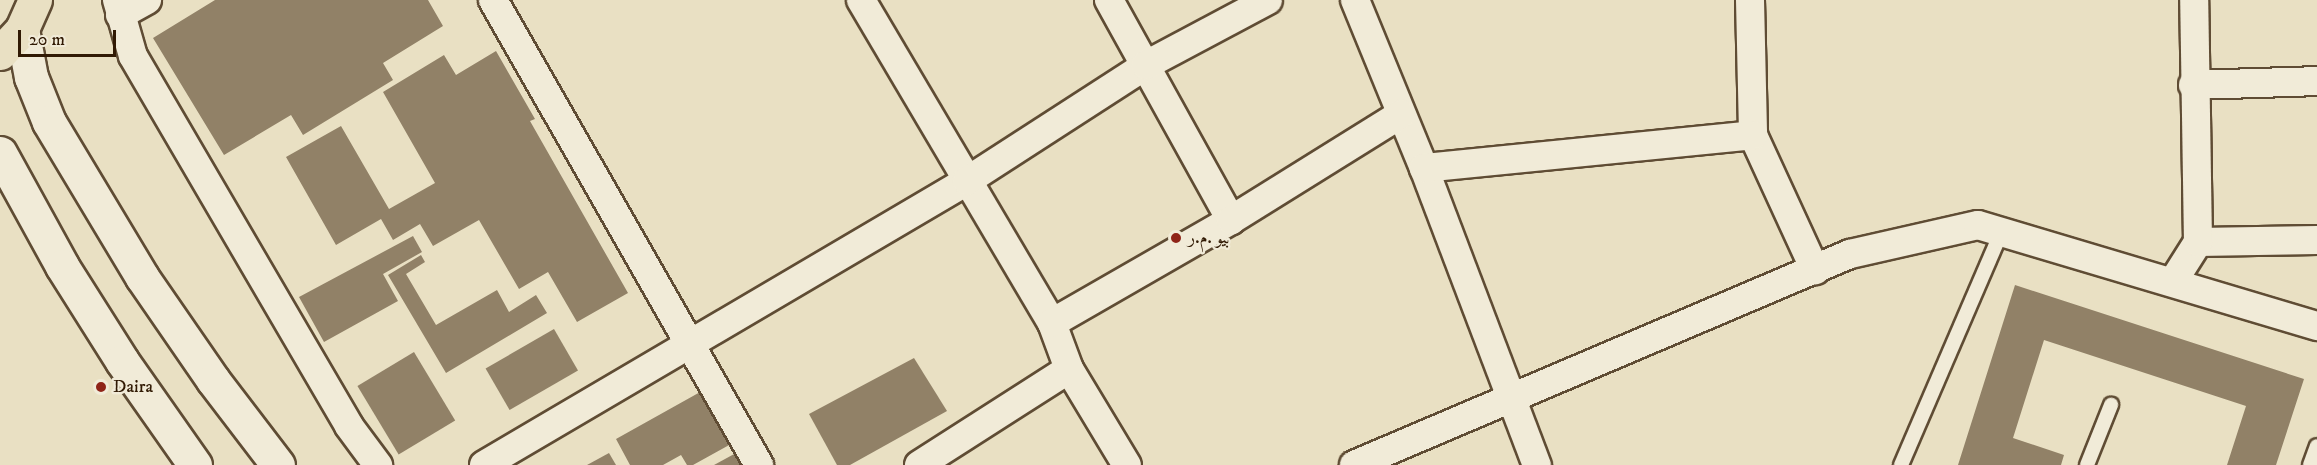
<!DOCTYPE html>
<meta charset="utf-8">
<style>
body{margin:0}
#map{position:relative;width:2317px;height:465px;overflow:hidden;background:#e9e0c3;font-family:"IM FELL DW Pica",Amiri,serif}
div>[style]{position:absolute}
.building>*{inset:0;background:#918167;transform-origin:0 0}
.roads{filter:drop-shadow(2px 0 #5f4c34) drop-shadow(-2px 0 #5f4c34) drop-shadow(0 2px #5f4c34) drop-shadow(0 -2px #5f4c34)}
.lane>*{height:14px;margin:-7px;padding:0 7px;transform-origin:7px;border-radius:7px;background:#f1ebd8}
.street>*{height:28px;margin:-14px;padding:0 14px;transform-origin:14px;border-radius:14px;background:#f1ebd8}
.secondary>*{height:33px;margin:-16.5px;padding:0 16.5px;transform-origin:16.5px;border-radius:16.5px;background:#f1ebd8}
.primary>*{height:33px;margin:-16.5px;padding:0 16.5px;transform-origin:16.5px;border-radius:16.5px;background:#e9e0c3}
.dots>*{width:16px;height:16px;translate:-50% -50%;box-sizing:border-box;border:3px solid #f1ebd8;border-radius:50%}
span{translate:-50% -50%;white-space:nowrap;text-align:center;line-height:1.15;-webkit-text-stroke:4.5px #f1ebd8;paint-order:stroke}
.poi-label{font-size:18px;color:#311a04}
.left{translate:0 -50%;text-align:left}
.scale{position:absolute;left:18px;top:30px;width:98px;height:27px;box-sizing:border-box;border:3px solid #311a04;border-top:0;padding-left:8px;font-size:18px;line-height:21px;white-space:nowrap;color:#311a04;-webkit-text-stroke:4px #f1ebd8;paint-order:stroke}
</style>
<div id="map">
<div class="building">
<div style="clip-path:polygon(215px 0,428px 0,443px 26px,383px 63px,393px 80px,303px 135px,291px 115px,224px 155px,153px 38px)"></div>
<div style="clip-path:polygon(496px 51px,535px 119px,530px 121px,628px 293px,577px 322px,548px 272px,519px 289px,479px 220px,433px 246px,420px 224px,393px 240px,381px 219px,336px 245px,286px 157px,341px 126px,389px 209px,435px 183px,383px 92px,444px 55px,456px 75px)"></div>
<div style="clip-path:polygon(413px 236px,422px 252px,383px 274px,398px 301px,324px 342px,299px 297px)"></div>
<div style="clip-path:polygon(421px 255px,425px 262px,406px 274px,436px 325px,497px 290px,509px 312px,536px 295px,547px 313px,446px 373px,388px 275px)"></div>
<div style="clip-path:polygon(2015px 285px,2304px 379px,2276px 465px,2227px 465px,2246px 406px,2044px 340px,2013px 438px,2064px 455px,2061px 465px,1958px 465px)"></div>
<div style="left:554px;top:329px;width:48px;height:79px;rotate:60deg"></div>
<div style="left:414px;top:352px;width:80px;height:66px;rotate:59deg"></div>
<div style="clip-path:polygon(914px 358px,947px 411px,850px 465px,837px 465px,809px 414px)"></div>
<div style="clip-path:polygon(702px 391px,731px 444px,693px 465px,687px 465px,681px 455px,663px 465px,630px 465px,616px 439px)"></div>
<div style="clip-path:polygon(609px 453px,616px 465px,587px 465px)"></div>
<div style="clip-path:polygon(736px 453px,743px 465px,714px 465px)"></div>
</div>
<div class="roads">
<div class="lane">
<div style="left:1901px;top:465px;width:255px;rotate:-66.7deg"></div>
<div style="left:2087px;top:465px;width:65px;rotate:-68.2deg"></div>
<div style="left:2310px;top:465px;width:20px;rotate:-70deg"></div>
</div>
<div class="street">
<div style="left:117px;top:0;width:58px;rotate:74.1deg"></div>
<div style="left:133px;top:56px;width:428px;rotate:59.7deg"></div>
<div style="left:349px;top:426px;width:49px;rotate:53.4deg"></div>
<div style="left:493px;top:0;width:536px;rotate:60.23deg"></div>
<div style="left:861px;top:0;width:375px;rotate:59.4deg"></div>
<div style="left:1052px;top:323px;width:49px;rotate:69.7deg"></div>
<div style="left:1069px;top:369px;width:112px;rotate:58.9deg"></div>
<div style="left:1109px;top:0;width:252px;rotate:61deg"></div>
<div style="left:1355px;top:0;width:182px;rotate:67.7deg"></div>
<div style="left:1424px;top:168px;width:318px;rotate:69.2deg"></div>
<div style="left:1750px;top:0;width:135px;rotate:88.7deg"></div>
<div style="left:1753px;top:135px;width:149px;rotate:65.3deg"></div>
<div style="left:120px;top:15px;width:31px;rotate:-29deg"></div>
<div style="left:2193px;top:85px;width:124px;rotate:-1.8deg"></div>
<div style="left:1424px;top:168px;width:331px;rotate:-5.7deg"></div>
<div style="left:2198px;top:242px;width:119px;rotate:-1deg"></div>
<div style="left:2174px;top:280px;width:45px;rotate:-57.7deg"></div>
<div style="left:2198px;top:242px;width:242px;rotate:-90.9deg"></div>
<div style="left:1052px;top:323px;width:207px;rotate:-29.9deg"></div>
<div style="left:1231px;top:220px;width:200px;rotate:-31.9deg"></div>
<div style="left:484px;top:465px;width:560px;rotate:-30.46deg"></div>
<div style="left:967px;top:181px;width:213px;rotate:-32.9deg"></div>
<div style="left:1146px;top:65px;width:138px;rotate:-28deg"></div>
<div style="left:919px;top:465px;width:178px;rotate:-32.6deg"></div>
<div style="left:1354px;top:465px;width:539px;rotate:-23.05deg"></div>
<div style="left:1850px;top:254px;width:131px;rotate:-12.8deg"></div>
<div style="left:1978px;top:225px;width:354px;rotate:16.6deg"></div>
</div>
<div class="secondary">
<div style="left:22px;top:29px;width:49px;rotate:79.4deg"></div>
<div style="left:31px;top:77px;width:48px;rotate:68.2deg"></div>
<div style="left:49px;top:122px;width:181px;rotate:59deg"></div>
<div style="left:142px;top:277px;width:125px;rotate:55.4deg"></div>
<div style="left:213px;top:380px;width:107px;rotate:52.6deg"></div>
<div style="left:0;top:153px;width:129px;rotate:61.2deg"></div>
<div style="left:62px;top:266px;width:112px;rotate:57.7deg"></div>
<div style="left:122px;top:361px;width:127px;rotate:54.9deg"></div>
</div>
<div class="primary">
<div style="left:0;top:53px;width:33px;rotate:-47deg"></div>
<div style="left:22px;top:29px;width:32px;rotate:-66deg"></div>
</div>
</div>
<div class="dots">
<div style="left:1176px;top:238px;background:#8f2418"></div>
<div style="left:101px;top:387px;background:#8f2418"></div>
</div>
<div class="poi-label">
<span class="left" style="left:1188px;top:238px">بيو .م.ر</span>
<span class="left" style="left:113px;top:387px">Daira</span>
</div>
<div class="scale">20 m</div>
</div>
